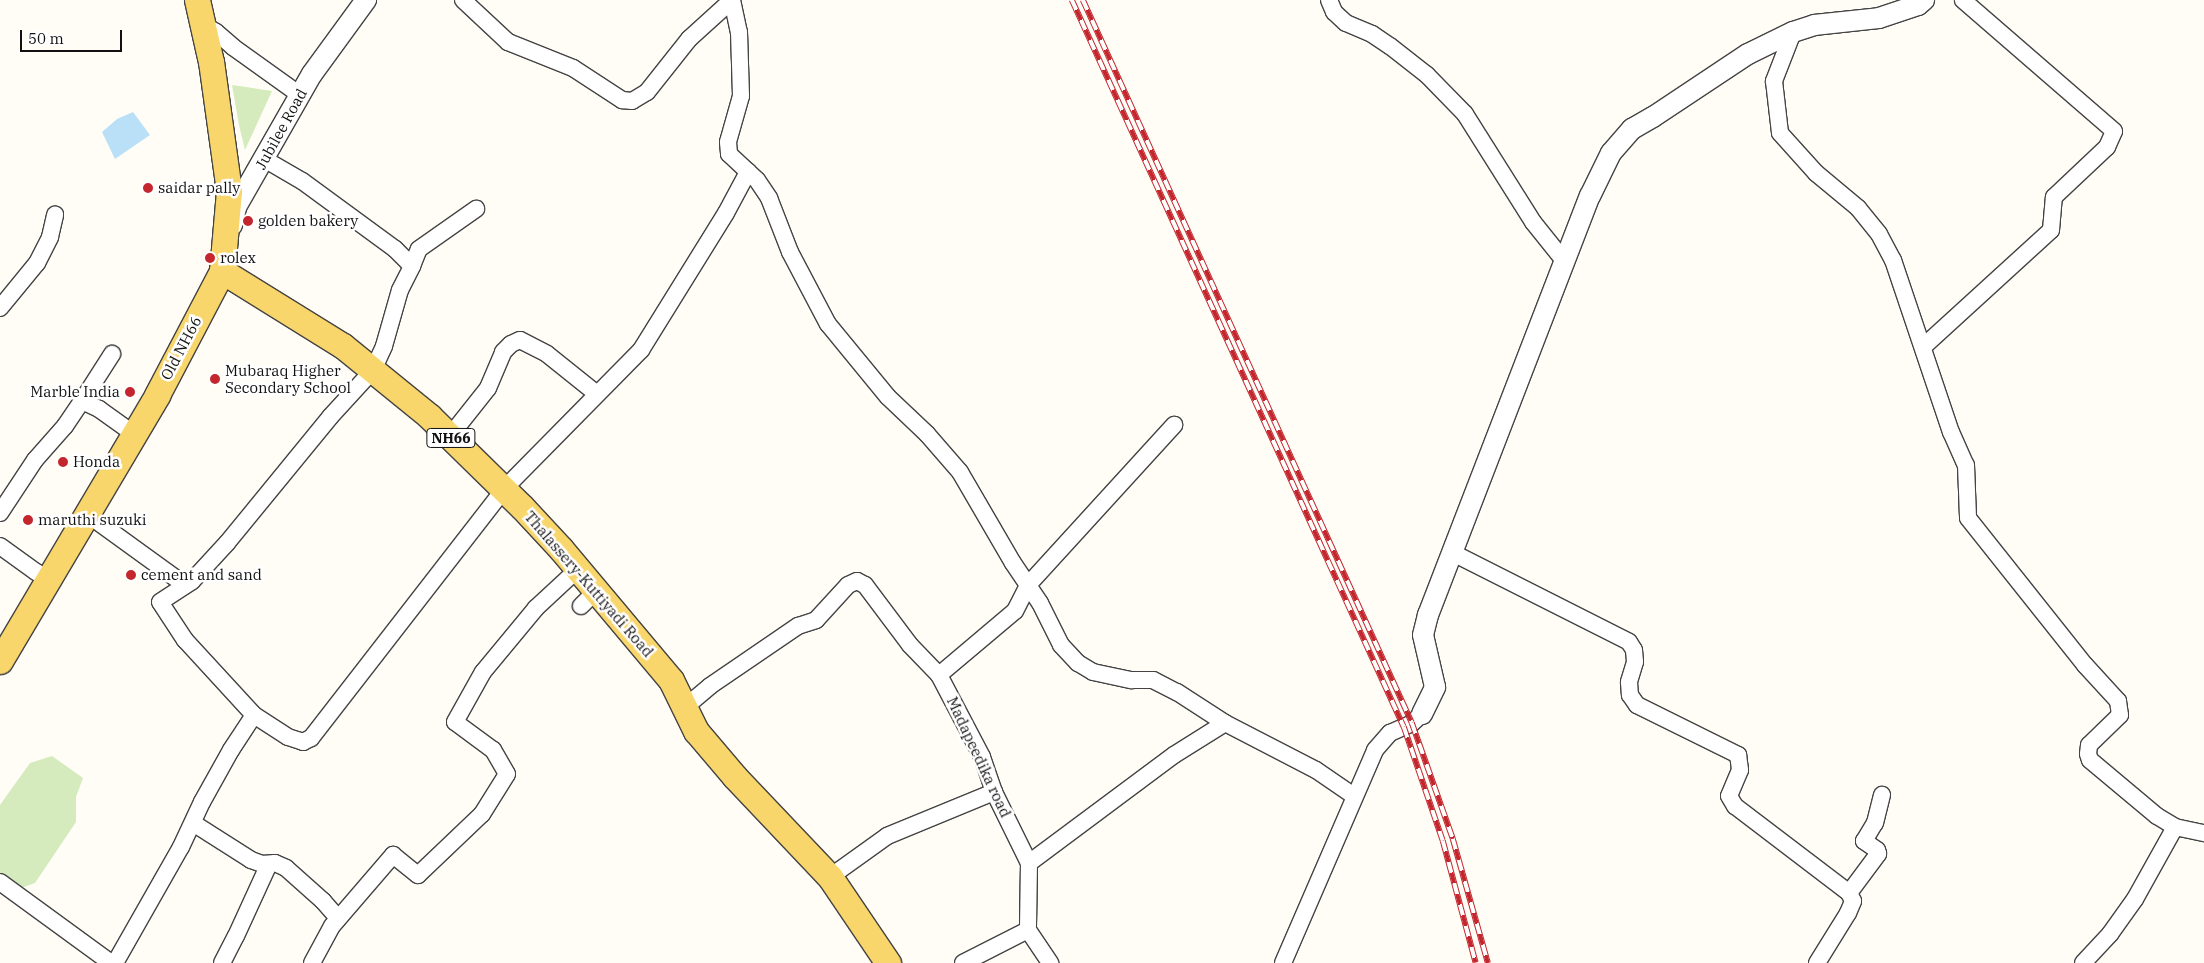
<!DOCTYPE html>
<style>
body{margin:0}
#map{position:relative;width:2204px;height:963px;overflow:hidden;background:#fffdf5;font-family:"IBM Plex Serif",serif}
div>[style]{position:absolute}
.green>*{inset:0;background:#d5ebbd}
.water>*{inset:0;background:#b9e0f7}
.roads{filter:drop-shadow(1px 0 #444) drop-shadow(-1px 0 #444) drop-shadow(0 1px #444) drop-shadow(0 -1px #444)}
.minor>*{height:16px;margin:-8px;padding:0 8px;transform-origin:8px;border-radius:8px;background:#fff}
.tertiary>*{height:20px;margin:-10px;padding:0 10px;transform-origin:10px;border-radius:10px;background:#fff}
.primary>*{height:25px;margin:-12.5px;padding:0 12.5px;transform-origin:12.5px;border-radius:12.5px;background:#f9d66b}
.rail>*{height:5.5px;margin-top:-2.75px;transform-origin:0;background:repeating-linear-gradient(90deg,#fff 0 11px,#c4262e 0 22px);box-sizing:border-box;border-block:1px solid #c4262e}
.dots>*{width:14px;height:14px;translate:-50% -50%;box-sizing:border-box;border:2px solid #fff;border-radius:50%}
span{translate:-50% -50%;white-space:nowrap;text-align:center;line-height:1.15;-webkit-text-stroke:5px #fff;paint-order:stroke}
.shield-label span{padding:1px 4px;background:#fff;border:1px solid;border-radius:4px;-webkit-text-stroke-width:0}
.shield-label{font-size:14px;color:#111;font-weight:700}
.street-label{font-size:15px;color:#111}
.poi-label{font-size:15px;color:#111}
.left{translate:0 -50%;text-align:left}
.right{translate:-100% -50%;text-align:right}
.scale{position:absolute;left:20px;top:30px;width:102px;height:22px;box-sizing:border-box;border:2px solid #111;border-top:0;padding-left:6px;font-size:15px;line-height:18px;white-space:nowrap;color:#111;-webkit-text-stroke:4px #fff;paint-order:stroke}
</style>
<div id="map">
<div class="green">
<div style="clip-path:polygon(232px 85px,272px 91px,245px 150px,239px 125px)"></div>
<div style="clip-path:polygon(52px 756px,83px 778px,76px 797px,76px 822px,35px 883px,18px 889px,0 875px,0 805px,30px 763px)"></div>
</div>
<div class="water">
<div style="clip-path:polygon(133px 112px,150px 135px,115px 159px,102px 132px,117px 119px)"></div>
</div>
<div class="roads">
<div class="minor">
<div style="left:463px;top:0;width:62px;rotate:43deg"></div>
<div style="left:508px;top:42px;width:70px;rotate:21.8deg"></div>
<div style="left:573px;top:68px;width:59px;rotate:33.1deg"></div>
<div style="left:622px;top:100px;width:10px;rotate:6deg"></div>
<div style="left:632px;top:101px;width:17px;rotate:-31deg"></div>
<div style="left:647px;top:92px;width:68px;rotate:-51.6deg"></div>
<div style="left:689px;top:39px;width:58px;rotate:-42.2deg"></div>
<div style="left:732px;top:0;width:33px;rotate:78deg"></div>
<div style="left:739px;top:32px;width:64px;rotate:88.2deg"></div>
<div style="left:741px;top:96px;width:48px;rotate:105.8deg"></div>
<div style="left:728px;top:142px;width:12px;rotate:85deg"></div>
<div style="left:729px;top:154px;width:38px;rotate:43deg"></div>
<div style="left:757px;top:180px;width:22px;rotate:56deg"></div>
<div style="left:769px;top:198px;width:58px;rotate:68.7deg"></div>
<div style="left:790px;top:252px;width:81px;rotate:62.2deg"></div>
<div style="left:828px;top:324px;width:94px;rotate:50.6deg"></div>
<div style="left:888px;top:397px;width:54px;rotate:43.5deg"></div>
<div style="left:927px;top:434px;width:50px;rotate:49deg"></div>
<div style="left:960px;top:472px;width:105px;rotate:59.8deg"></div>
<div style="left:1013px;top:563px;width:48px;rotate:56deg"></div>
<div style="left:1040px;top:603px;width:47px;rotate:63.4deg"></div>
<div style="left:1061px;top:645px;width:25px;rotate:47deg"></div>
<div style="left:1078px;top:663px;width:17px;rotate:31deg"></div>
<div style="left:1093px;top:672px;width:40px;rotate:12deg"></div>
<div style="left:1132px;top:680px;width:21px"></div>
<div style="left:1153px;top:680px;width:27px;rotate:27deg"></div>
<div style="left:1177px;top:692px;width:57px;rotate:32.9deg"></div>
<div style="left:1225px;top:723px;width:102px;rotate:27.3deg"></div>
<div style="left:1316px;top:770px;width:46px;rotate:34.4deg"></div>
<div style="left:1329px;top:0;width:13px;rotate:67deg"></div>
<div style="left:1334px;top:12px;width:16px;rotate:43deg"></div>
<div style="left:1346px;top:23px;width:28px;rotate:23deg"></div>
<div style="left:1372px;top:34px;width:22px;rotate:34deg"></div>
<div style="left:1390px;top:46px;width:47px;rotate:38.1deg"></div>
<div style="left:1427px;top:75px;width:54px;rotate:45.7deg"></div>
<div style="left:1465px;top:114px;width:128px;rotate:57.8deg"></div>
<div style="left:1533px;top:222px;width:51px;rotate:51.3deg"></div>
<div style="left:202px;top:24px;width:16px;rotate:30deg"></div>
<div style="left:216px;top:32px;width:23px;rotate:41deg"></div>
<div style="left:233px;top:47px;width:82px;rotate:35.6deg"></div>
<div style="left:1793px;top:32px;width:53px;rotate:111.2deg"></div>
<div style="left:1774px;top:81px;width:52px;rotate:83.4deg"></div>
<div style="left:1780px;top:133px;width:54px;rotate:48deg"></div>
<div style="left:1816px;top:173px;width:55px;rotate:39.8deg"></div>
<div style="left:1858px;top:208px;width:33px;rotate:51deg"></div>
<div style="left:1879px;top:234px;width:30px;rotate:62deg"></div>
<div style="left:1893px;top:260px;width:182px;rotate:71.4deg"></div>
<div style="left:1951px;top:432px;width:36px;rotate:66deg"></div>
<div style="left:1966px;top:465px;width:53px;rotate:87.8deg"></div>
<div style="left:1968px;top:518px;width:188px;rotate:51.5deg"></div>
<div style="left:2085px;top:665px;width:49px;rotate:47.5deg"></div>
<div style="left:2118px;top:701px;width:14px;rotate:82deg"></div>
<div style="left:2120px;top:715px;width:43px;rotate:135.9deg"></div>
<div style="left:2089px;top:745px;width:9px;rotate:96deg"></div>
<div style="left:2088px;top:754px;width:6px;rotate:72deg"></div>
<div style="left:2090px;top:760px;width:87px;rotate:39.9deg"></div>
<div style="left:2157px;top:816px;width:21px;rotate:31deg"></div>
<div style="left:2175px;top:827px;width:30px;rotate:12deg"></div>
<div style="left:412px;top:266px;width:18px;rotate:-68deg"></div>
<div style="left:419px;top:249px;width:70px;rotate:-35.1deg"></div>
<div style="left:0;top:308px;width:58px;rotate:-50.6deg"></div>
<div style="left:37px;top:263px;width:29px;rotate:-63deg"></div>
<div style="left:50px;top:237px;width:23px;rotate:-77deg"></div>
<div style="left:1923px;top:347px;width:173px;rotate:-42.4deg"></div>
<div style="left:2051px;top:230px;width:33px;rotate:-85deg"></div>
<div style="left:2054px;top:197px;width:73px;rotate:-43.3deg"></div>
<div style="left:2107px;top:147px;width:17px;rotate:-66deg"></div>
<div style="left:2114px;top:131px;width:200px;rotate:-139.1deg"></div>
<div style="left:82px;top:401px;width:56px;rotate:-57.4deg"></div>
<div style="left:450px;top:436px;width:61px;rotate:-51.6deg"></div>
<div style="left:488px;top:388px;width:39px;rotate:-67deg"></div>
<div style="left:503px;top:352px;width:11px;rotate:-45deg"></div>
<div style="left:511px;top:344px;width:10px;rotate:-24deg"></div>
<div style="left:520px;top:340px;width:30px;rotate:27deg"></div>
<div style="left:547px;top:354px;width:64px;rotate:38.7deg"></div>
<div style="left:0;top:513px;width:64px;rotate:-56.6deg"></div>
<div style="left:35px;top:460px;width:45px;rotate:-48.6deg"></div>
<div style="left:65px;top:426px;width:30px;rotate:-56deg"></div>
<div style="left:82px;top:401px;width:19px;rotate:25deg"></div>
<div style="left:99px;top:409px;width:43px;rotate:35.5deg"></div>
<div style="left:87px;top:514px;width:121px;rotate:35.9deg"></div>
<div style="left:0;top:546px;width:44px;rotate:35.8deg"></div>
<div style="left:36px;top:572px;width:14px;rotate:25deg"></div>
<div style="left:1451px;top:552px;width:199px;rotate:26.8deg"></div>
<div style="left:1629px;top:642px;width:9px;rotate:58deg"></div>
<div style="left:1634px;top:650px;width:12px;rotate:85deg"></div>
<div style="left:1635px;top:662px;width:21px;rotate:107deg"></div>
<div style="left:1629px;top:682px;width:13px;rotate:86deg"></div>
<div style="left:1630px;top:695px;width:12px;rotate:55deg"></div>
<div style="left:1637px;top:705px;width:113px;rotate:26.3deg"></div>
<div style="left:1738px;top:755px;width:15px;rotate:82deg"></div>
<div style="left:1740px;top:770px;width:28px;rotate:113deg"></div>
<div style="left:1729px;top:796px;width:12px;rotate:59deg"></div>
<div style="left:1735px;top:806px;width:143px;rotate:37.3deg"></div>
<div style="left:581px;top:606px;width:21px;rotate:-45deg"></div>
<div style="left:939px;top:675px;width:99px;rotate:-40.1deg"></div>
<div style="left:1015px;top:611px;width:29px;rotate:-63deg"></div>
<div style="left:1028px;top:585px;width:217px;rotate:-47.6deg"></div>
<div style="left:684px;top:708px;width:34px;rotate:-40deg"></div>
<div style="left:710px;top:686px;width:107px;rotate:-34.3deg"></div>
<div style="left:798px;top:626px;width:19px;rotate:-18deg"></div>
<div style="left:816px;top:620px;width:47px;rotate:-47.6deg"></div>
<div style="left:848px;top:585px;width:10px;rotate:-24deg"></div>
<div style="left:857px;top:581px;width:9px;rotate:27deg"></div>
<div style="left:865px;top:585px;width:75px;rotate:53.1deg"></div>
<div style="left:910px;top:645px;width:42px;rotate:46deg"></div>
<div style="left:939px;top:675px;width:93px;rotate:62.3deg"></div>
<div style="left:982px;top:757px;width:37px;rotate:71deg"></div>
<div style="left:994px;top:792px;width:79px;rotate:63.8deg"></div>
<div style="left:1029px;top:863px;width:67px;rotate:90.9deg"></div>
<div style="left:1028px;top:930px;width:40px;rotate:56deg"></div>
<div style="left:254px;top:715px;width:40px;rotate:32.9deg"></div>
<div style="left:288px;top:737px;width:16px;rotate:18deg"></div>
<div style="left:303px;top:742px;width:9px;rotate:-27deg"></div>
<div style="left:311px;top:738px;width:315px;rotate:-52.2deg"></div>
<div style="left:504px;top:489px;width:195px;rotate:-45.4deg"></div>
<div style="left:641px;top:350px;width:161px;rotate:-58.2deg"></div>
<div style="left:726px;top:213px;width:47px;rotate:-61.8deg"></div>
<div style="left:193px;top:823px;width:69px;rotate:32.5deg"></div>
<div style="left:251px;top:860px;width:12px;rotate:20deg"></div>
<div style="left:262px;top:864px;width:13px;rotate:-4deg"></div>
<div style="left:275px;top:863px;width:12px;rotate:24deg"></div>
<div style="left:286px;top:868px;width:50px;rotate:41.7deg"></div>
<div style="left:323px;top:901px;width:23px;rotate:49deg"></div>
<div style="left:1029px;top:863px;width:181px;rotate:-36.7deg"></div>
<div style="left:1174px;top:755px;width:60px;rotate:-32.1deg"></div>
<div style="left:830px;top:877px;width:70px;rotate:-35.7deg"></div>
<div style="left:887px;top:836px;width:116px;rotate:-22.4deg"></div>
<div style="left:0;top:882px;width:137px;rotate:36.1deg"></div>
<div style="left:115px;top:963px;width:133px;rotate:-60.4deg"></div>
<div style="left:181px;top:847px;width:50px;rotate:-65deg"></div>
<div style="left:202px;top:802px;width:60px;rotate:-60.9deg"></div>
<div style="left:231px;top:750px;width:42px;rotate:-56.7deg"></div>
<div style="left:254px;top:715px;width:102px;rotate:-132.6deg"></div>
<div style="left:185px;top:640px;width:45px;rotate:-123.3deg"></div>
<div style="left:160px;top:602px;width:38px;rotate:-33deg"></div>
<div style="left:192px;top:581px;width:52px;rotate:-47.4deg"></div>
<div style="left:227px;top:543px;width:163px;rotate:-50.7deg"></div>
<div style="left:330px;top:417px;width:64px;rotate:-47.5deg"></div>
<div style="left:373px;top:370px;width:26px;rotate:-65deg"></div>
<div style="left:384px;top:346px;width:58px;rotate:-74.1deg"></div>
<div style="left:400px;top:290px;width:27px;rotate:-63deg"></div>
<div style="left:412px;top:266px;width:24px;rotate:-135deg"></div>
<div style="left:395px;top:249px;width:115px;rotate:-143.8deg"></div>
<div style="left:302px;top:181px;width:44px;rotate:-149.9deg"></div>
<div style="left:222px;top:963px;width:30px;rotate:-63deg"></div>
<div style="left:236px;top:936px;width:79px;rotate:-65.4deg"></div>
<div style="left:312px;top:963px;width:42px;rotate:-61.6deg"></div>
<div style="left:332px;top:926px;width:94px;rotate:-49.3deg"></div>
<div style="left:393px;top:855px;width:32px;rotate:39deg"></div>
<div style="left:418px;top:875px;width:88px;rotate:-43.6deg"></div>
<div style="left:482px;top:814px;width:47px;rotate:-58deg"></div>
<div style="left:507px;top:774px;width:28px;rotate:-120deg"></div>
<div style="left:493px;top:750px;width:47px;rotate:-143.6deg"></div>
<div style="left:455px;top:722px;width:57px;rotate:-60.8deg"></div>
<div style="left:483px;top:672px;width:83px;rotate:-50.4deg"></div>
<div style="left:536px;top:608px;width:57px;rotate:-42.9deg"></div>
<div style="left:963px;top:963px;width:73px;rotate:-26.9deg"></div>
<div style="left:1283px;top:963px;width:232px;rotate:-66.6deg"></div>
<div style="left:1375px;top:750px;width:23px;rotate:-49deg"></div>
<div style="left:1390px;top:733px;width:24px;rotate:-24deg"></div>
<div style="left:1412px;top:723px;width:13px;rotate:-42deg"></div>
<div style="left:1817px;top:963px;width:59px;rotate:-58.2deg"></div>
<div style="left:1848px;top:913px;width:13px;rotate:-67deg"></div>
<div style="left:1853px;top:901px;width:9px;rotate:-117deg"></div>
<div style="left:1849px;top:893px;width:49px;rotate:-53.4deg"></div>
<div style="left:1878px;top:854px;width:4px;rotate:-104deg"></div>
<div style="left:1877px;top:850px;width:16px;rotate:-145deg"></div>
<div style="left:1864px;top:841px;width:21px;rotate:-59deg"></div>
<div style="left:1875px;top:823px;width:29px;rotate:-76deg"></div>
<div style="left:2083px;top:963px;width:40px;rotate:-47deg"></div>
<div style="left:2110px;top:934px;width:43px;rotate:-54.5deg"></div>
<div style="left:2135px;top:899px;width:82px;rotate:-60.9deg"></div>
</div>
<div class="tertiary">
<div style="left:232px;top:225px;width:18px;rotate:-77deg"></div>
<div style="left:236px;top:207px;width:153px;rotate:-60.3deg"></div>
<div style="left:312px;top:74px;width:92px;rotate:-53.9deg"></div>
<div style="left:1422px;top:714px;width:30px;rotate:-64deg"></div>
<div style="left:1435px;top:687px;width:53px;rotate:-103deg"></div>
<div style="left:1423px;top:635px;width:21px;rotate:-76deg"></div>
<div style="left:1428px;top:615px;width:449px;rotate:-68.9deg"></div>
<div style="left:1590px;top:196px;width:48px;rotate:-64deg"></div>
<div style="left:1611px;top:153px;width:32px;rotate:-49deg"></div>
<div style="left:1632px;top:129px;width:24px;rotate:-30deg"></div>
<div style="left:1653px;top:117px;width:114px;rotate:-33.6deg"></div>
<div style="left:1748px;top:54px;width:50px;rotate:-26.1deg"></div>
<div style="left:1793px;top:32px;width:22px;rotate:-18deg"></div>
<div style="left:1814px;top:25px;width:65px;rotate:-6.1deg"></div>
<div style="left:1879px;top:18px;width:41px;rotate:-18.4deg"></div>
<div style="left:1918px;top:5px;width:8px;rotate:-40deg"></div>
</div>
<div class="primary">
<div style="left:222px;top:271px;width:142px;rotate:31.8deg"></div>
<div style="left:343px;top:346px;width:111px;rotate:39.1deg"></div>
<div style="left:429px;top:416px;width:130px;rotate:44.4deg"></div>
<div style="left:522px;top:507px;width:57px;rotate:47.1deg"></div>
<div style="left:561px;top:549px;width:171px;rotate:50deg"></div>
<div style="left:671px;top:680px;width:57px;rotate:63.9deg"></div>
<div style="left:696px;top:731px;width:60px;rotate:49.7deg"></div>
<div style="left:735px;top:777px;width:138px;rotate:46.5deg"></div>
<div style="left:830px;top:877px;width:104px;rotate:56deg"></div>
<div style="left:0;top:661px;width:309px;rotate:-59.4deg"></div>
<div style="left:157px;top:395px;width:140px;rotate:-62.3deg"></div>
<div style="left:222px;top:271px;width:80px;rotate:-85deg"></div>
<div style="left:229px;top:191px;width:130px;rotate:-97.9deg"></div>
<div style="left:211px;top:62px;width:64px;rotate:-102.7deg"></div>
</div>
</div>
<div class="rail">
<div style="left:1072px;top:0;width:799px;rotate:65.46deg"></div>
<div style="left:1404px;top:727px;width:120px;rotate:71.1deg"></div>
<div style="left:1443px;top:841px;width:126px;rotate:74.9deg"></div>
<div style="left:1083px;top:0;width:794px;rotate:65.53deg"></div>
<div style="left:1412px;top:723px;width:123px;rotate:70.5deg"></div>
<div style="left:1453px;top:839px;width:129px;rotate:74.2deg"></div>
</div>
<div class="dots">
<div style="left:148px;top:188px;background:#c4262e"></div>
<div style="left:248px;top:221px;background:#c4262e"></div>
<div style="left:210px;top:258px;background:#c4262e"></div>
<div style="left:215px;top:379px;background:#c4262e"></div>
<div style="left:130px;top:392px;background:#c4262e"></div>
<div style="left:63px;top:462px;background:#c4262e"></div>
<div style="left:28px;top:520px;background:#c4262e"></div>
<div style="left:131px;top:575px;background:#c4262e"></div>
</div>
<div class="shield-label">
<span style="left:451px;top:438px">NH66</span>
</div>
<div class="street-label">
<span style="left:281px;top:129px;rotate:-61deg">Jubilee Road</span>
<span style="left:181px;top:348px;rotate:-62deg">Old NH66</span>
<span style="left:589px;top:584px;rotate:49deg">Thalassery-Kuttiyadi Road</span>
<span style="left:979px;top:757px;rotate:65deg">Madapeedika road</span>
</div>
<div class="poi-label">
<span class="left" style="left:158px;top:188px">saidar pally</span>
<span class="left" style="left:258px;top:221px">golden bakery</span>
<span class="left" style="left:220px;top:258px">rolex</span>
<span class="left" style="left:225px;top:379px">Mubaraq Higher<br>Secondary School</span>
<span class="right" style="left:120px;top:392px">Marble India</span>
<span class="left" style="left:73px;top:462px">Honda</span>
<span class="left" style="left:38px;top:520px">maruthi suzuki</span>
<span class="left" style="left:141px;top:575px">cement and sand</span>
</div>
<div class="scale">50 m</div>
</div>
